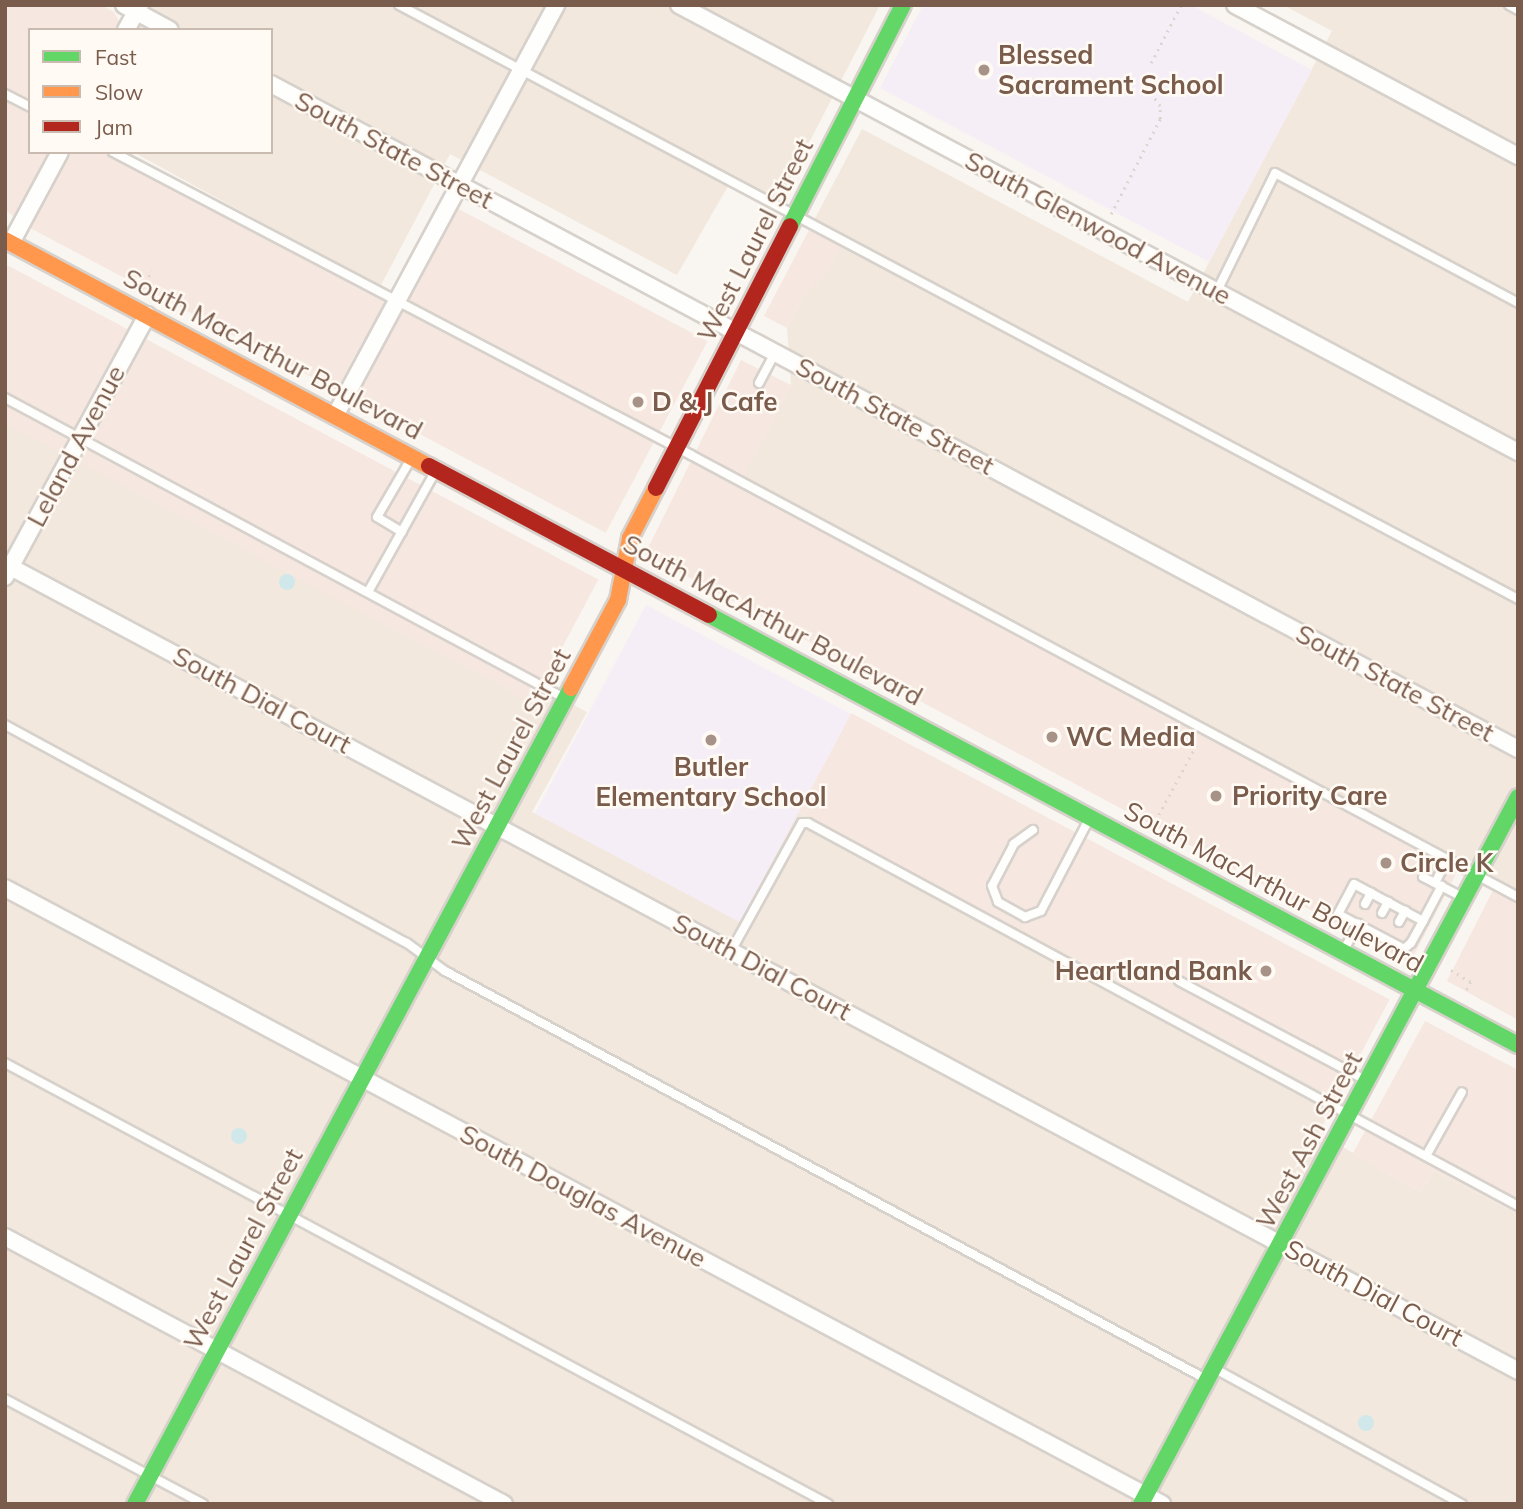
<!DOCTYPE html>
<style>
body{margin:0}
#map{position:relative;width:1523px;height:1509px;overflow:hidden;background:#f9f5f0;font-family:Mulish,sans-serif}
div>[style]{position:absolute}
.residential>*{inset:0;background:#f2e8de}
.commercial>*{inset:0;background:#f6e8e1;transform-origin:0 0}
.education>*{inset:0;background:#f6eef6;transform-origin:0 0}
.water>*{inset:0;background:#d0e8ea}
.round{border-radius:50%}
.path>*{height:2.5px;margin-top:-1.25px;transform-origin:0;background:repeating-linear-gradient(90deg,#dcd5d0 0 2px,transparent 0 7px)}
.roads{filter:drop-shadow(2px 0 #d7d1cb) drop-shadow(-2px 0 #d7d1cb) drop-shadow(0 2px #d7d1cb) drop-shadow(0 -2px #d7d1cb)}
.lane>*{height:8px;margin:-4px;padding:0 4px;transform-origin:4px;border-radius:4px;background:#fefefd}
.street>*{height:16px;margin:-8px;padding:0 8px;transform-origin:8px;border-radius:8px;background:#fefefd}
.fast>*{height:16px;margin:-8px;padding:0 8px;transform-origin:8px;border-radius:8px;background:#63d668}
.slow>*{height:16px;margin:-8px;padding:0 8px;transform-origin:8px;border-radius:8px;background:#ff974d}
.jam>*{height:16px;margin:-8px;padding:0 8px;transform-origin:8px;border-radius:8px;background:#b3261e}
.dots>*{width:19px;height:19px;translate:-50% -50%;box-sizing:border-box;border:4px solid #fffaf3;border-radius:50%}
span{translate:-50% -50%;white-space:nowrap;text-align:center;line-height:1.15;-webkit-text-stroke:5px #fffaf3;paint-order:stroke}
.poi-label{font-size:26px;color:#7a5c4d;font-weight:700}
.left{translate:0 -50%;text-align:left}
.right{translate:-100% -50%;text-align:right}
.street-label{font-size:26px;color:#7a5c4d}
.frame{position:absolute;inset:0;border:7px solid #7a5c4d;pointer-events:none}
.legend{position:absolute;left:28px;top:28px;width:245px;height:126px;box-sizing:border-box;background:#fffaf3;border:2px solid #cabbb1;margin:0;padding:9px 12px;list-style:none;font-size:21px;color:#7a5c4d}
.legend li{display:flex;align-items:center;gap:14px;height:35px}
.legend b{width:35px;border:2px solid #cabbb1}
</style>
<div id="map">
<div class="residential">
<div style="clip-path:polygon(151px 5px,880px 5px,778px 203px,732px 179px,677px 275px,450px 154px,380px 287px,133px 152px,271px 152px,271px 30px,138px 30px)"></div>
<div style="clip-path:polygon(1283px 5px,1518px 5px,1518px 903px,738px 485px,791px 385px,787px 328px,807px 290px,823px 278px,841px 245px,810px 228px,862px 129px,1188px 302px,1332px 31px)"></div>
<div style="clip-path:polygon(5px 404px,587px 712px,532px 812px,741px 919px,798px 812px,1337px 1097px,1319px 1133px,1420px 1192px,1434px 1171px,1518px 1214px,1518px 1504px,5px 1504px)"></div>
</div>
<div class="commercial">
<div style="clip-path:polygon(5px 5px,101px 5px,114px 12px,119px 21px,115px 30px,30px 30px,30px 152px,124px 152px,293px 251px,389px 299px,340px 392px,32px 229px,5px 210px)"></div>
<div style="left:455px;top:207px;width:286px;height:217px;rotate:28deg"></div>
<div style="clip-path:polygon(810px 228px,841px 245px,823px 279px,807px 290px,787px 328px,764px 316px)"></div>
<div style="left:5px;top:264px;width:672px;height:140px;rotate:28deg"></div>
<div style="clip-path:polygon(741px 360px,791px 385px,739px 485px,1458px 870px,1410px 963px,645px 554px)"></div>
<div style="left:851px;top:713px;width:610px;height:112px;rotate:28deg"></div>
<div style="clip-path:polygon(1493px 890px,1518px 903px,1518px 1020px,1447px 981px)"></div>
<div style="clip-path:polygon(1425px 1021px,1518px 1070px,1518px 1214px,1434px 1171px,1420px 1192px,1353px 1153px)"></div>
</div>
<div class="education">
<div style="clip-path:polygon(923px 5px,1191px 5px,1312px 70px,1209px 262px,880px 88px)"></div>
<div style="left:646px;top:605px;width:232px;height:236px;rotate:28deg"></div>
</div>
<div class="water">
<div class="round" style="left:279px;top:574px;width:16px;height:16px"></div>
<div class="round" style="left:231px;top:1128px;width:16px;height:16px"></div>
<div class="round" style="left:1358px;top:1415px;width:16px;height:16px"></div>
</div>
<div class="path">
<div style="left:1151px;top:63px;width:65px;rotate:-62.7deg"></div>
<div style="left:1111px;top:214px;width:107px;rotate:-62.7deg"></div>
<div style="left:1160px;top:119px;width:13px;rotate:-90deg"></div>
<div style="left:1160px;top:106px;width:20px;rotate:-127deg"></div>
<div style="left:142px;top:289px;width:21px;rotate:-62deg"></div>
<div style="left:1152px;top:827px;width:97px;rotate:-61.6deg"></div>
<div style="left:1451px;top:970px;width:23px;rotate:31deg"></div>
<div style="left:1471px;top:982px;width:14px;rotate:120deg"></div>
</div>
<div class="roads">
<div class="lane">
<div style="left:399px;top:5px;width:1267px;rotate:27.96deg"></div>
<div style="left:1509px;top:5px;width:10px;rotate:29deg"></div>
<div style="left:5px;top:94px;width:28px;rotate:27deg"></div>
<div style="left:113px;top:152px;width:653px;rotate:27.66deg"></div>
<div style="left:691px;top:455px;width:938px;rotate:28.12deg"></div>
<div style="left:1217px;top:291px;width:131px;rotate:-63.8deg"></div>
<div style="left:1275px;top:173px;width:276px;rotate:28.1deg"></div>
<div style="left:759px;top:383px;width:34px;rotate:-62deg"></div>
<div style="left:5px;top:398px;width:634px;rotate:28.22deg"></div>
<div style="left:402px;top:532px;width:29px;rotate:-149deg"></div>
<div style="left:377px;top:517px;width:69px;rotate:-59.7deg"></div>
<div style="left:368px;top:592px;width:137px;rotate:-60.8deg"></div>
<div style="left:5px;top:725px;width:457px;rotate:28.5deg"></div>
<div style="left:407px;top:943px;width:47px;rotate:36.4deg"></div>
<div style="left:445px;top:971px;width:861px;rotate:28.2deg"></div>
<div style="left:1033px;top:830px;width:24px;rotate:144deg"></div>
<div style="left:1014px;top:844px;width:47px;rotate:117.6deg"></div>
<div style="left:992px;top:886px;width:17px;rotate:69deg"></div>
<div style="left:998px;top:902px;width:31px;rotate:29deg"></div>
<div style="left:1025px;top:917px;width:17px;rotate:-21deg"></div>
<div style="left:1041px;top:911px;width:104px;rotate:-62.4deg"></div>
<div style="left:1423px;top:877px;width:44px;rotate:27.1deg"></div>
<div style="left:1435px;top:883px;width:27px;rotate:-63deg"></div>
<div style="left:1365px;top:904px;width:13px;rotate:-61deg"></div>
<div style="left:1382px;top:913px;width:13px;rotate:-61deg"></div>
<div style="left:1423px;top:921px;width:78px;rotate:-151.8deg"></div>
<div style="left:1354px;top:884px;width:34px;rotate:118deg"></div>
<div style="left:1338px;top:914px;width:75px;rotate:27.9deg"></div>
<div style="left:1404px;top:949px;width:9px;rotate:-41deg"></div>
<div style="left:1411px;top:943px;width:25px;rotate:-61deg"></div>
<div style="left:1423px;top:921px;width:40px;rotate:-62deg"></div>
<div style="left:1399px;top:922px;width:13px;rotate:-61deg"></div>
<div style="left:1344px;top:950px;width:30px;rotate:-62deg"></div>
<div style="left:731px;top:951px;width:146px;rotate:-61deg"></div>
<div style="left:802px;top:823px;width:6px"></div>
<div style="left:808px;top:823px;width:807px;rotate:28.34deg"></div>
<div style="left:1179px;top:981px;width:211px;rotate:28deg"></div>
<div style="left:5px;top:1063px;width:934px;rotate:28.18deg"></div>
<div style="left:1426px;top:1156px;width:73px;rotate:-60.6deg"></div>
<div style="left:1217px;top:1370px;width:279px;rotate:28.7deg"></div>
<div style="left:5px;top:1399px;width:224px;rotate:27.9deg"></div>
</div>
<div class="street">
<div style="left:124px;top:5px;width:52px;rotate:28.5deg"></div>
<div style="left:679px;top:5px;width:951px;rotate:28.05deg"></div>
<div style="left:1235px;top:5px;width:321px;rotate:28.1deg"></div>
<div style="left:126px;top:30px;width:29px;rotate:-61deg"></div>
<div style="left:271px;top:84px;width:1413px;rotate:28.07deg"></div>
<div style="left:11px;top:243px;width:103px;rotate:-61.7deg"></div>
<div style="left:335px;top:416px;width:467px;rotate:-61.7deg"></div>
<div style="left:5px;top:564px;width:1715px;rotate:28.07deg"></div>
<div style="left:5px;top:577px;width:298px;rotate:-61.5deg"></div>
<div style="left:5px;top:888px;width:1311px;rotate:28.03deg"></div>
<div style="left:5px;top:1237px;width:566px;rotate:28.15deg"></div>
</div>
<div class="fast">
<div style="left:790px;top:226px;width:248px;rotate:-62.9deg"></div>
<div style="left:709px;top:615px;width:916px;rotate:27.99deg"></div>
<div style="left:135px;top:1504px;width:925px;rotate:-61.88deg"></div>
<div style="left:1141px;top:1504px;width:801px;rotate:-61.93deg"></div>
</div>
<div class="slow">
<div style="left:5px;top:240px;width:480px;rotate:28.1deg"></div>
<div style="left:571px;top:688px;width:100px;rotate:-61.9deg"></div>
<div style="left:618px;top:600px;width:63px;rotate:-79deg"></div>
<div style="left:630px;top:538px;width:56px;rotate:-62.5deg"></div>
</div>
<div class="jam">
<div style="left:429px;top:466px;width:317px;rotate:28deg"></div>
<div style="left:656px;top:488px;width:294px;rotate:-62.9deg"></div>
</div>
</div>
<div class="dots">
<div style="left:984px;top:70px;background:#a69286"></div>
<div style="left:638px;top:402px;background:#a69286"></div>
<div style="left:1052px;top:737px;background:#a69286"></div>
<div style="left:711px;top:740px;background:#a69286"></div>
<div style="left:1216px;top:796px;background:#a69286"></div>
<div style="left:1386px;top:863px;background:#a69286"></div>
<div style="left:1266px;top:971px;background:#a69286"></div>
</div>
<div class="poi-label">
<span class="left" style="left:998px;top:70px">Blessed<br>Sacrament School</span>
<span class="left" style="left:652px;top:402px">D &amp; J Cafe</span>
<span class="left" style="left:1066px;top:737px">WC Media</span>
<span style="left:711px;top:782px">Butler<br>Elementary School</span>
<span class="left" style="left:1232px;top:796px">Priority Care</span>
<span class="left" style="left:1400px;top:863px">Circle K</span>
<span class="right" style="left:1252px;top:971px">Heartland Bank</span>
</div>
<div class="street-label">
<span style="left:394px;top:150px;rotate:28deg">South State Street</span>
<span style="left:1098px;top:228px;rotate:28deg">South Glenwood Avenue</span>
<span style="left:755px;top:240px;rotate:-63deg">West Laurel Street</span>
<span style="left:273px;top:354px;rotate:28deg">South MacArthur Boulevard</span>
<span style="left:895px;top:416px;rotate:28deg">South State Street</span>
<span style="left:76px;top:446px;rotate:-62deg">Leland Avenue</span>
<span style="left:773px;top:620px;rotate:28deg">South MacArthur Boulevard</span>
<span style="left:1395px;top:683px;rotate:28deg">South State Street</span>
<span style="left:262px;top:700px;rotate:28deg">South Dial Court</span>
<span style="left:511px;top:749px;rotate:-62deg">West Laurel Street</span>
<span style="left:1274px;top:887px;rotate:28deg">South MacArthur Boulevard</span>
<span style="left:762px;top:967px;rotate:28deg">South Dial Court</span>
<span style="left:1309px;top:1140px;rotate:-62deg">West Ash Street</span>
<span style="left:583px;top:1196px;rotate:28deg">South Douglas Avenue</span>
<span style="left:243px;top:1249px;rotate:-62deg">West Laurel Street</span>
<span style="left:1374px;top:1293px;rotate:28deg">South Dial Court</span>
</div>
<div class="frame"></div>
<ul class="legend">
<li><b style="height:9px;background:#63d668"></b>Fast</li>
<li><b style="height:9px;background:#ff974d"></b>Slow</li>
<li><b style="height:9px;background:#b3261e"></b>Jam</li>
</ul>
</div>
